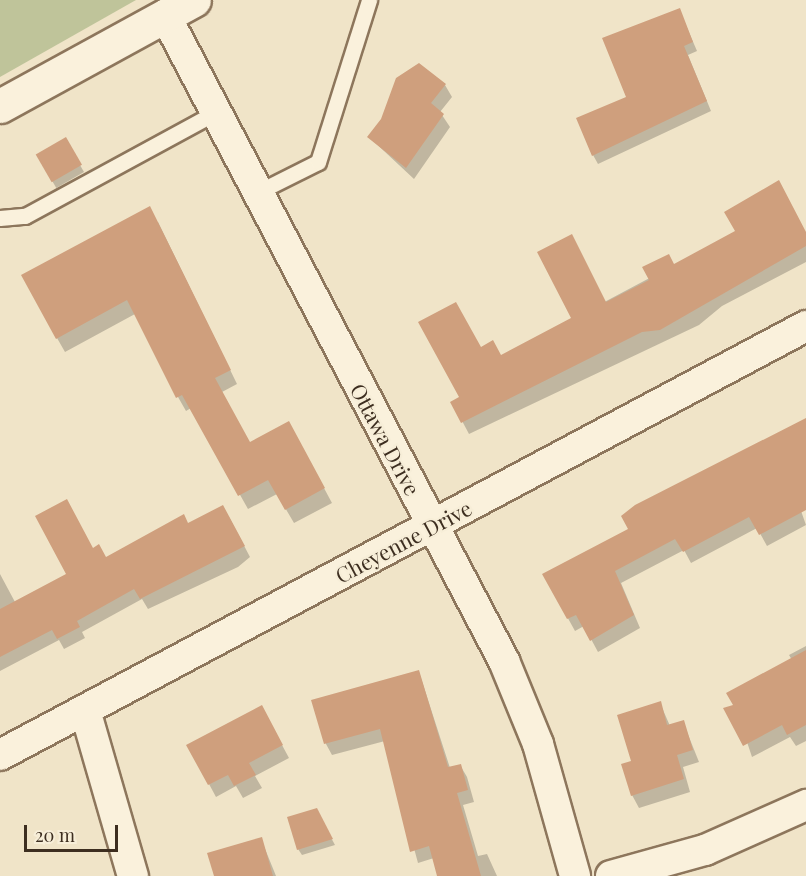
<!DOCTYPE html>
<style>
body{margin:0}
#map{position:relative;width:806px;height:876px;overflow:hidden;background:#f0e4c8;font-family:"Playfair Display",serif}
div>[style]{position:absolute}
.cemetery>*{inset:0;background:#bfc49a}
.shadow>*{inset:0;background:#0003;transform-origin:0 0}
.building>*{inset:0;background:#cf9f7d;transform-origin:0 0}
.roads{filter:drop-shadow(2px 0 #8d765c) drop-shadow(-2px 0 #8d765c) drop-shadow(0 2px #8d765c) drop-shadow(0 -2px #8d765c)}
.service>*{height:15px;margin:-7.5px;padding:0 7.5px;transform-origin:7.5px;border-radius:7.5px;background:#faf1dc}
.minor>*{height:30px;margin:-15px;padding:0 15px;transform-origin:15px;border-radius:15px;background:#faf1dc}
.secondary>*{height:33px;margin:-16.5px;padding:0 16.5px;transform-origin:16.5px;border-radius:16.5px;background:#faf1dc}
span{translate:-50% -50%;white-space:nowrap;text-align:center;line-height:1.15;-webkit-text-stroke:4.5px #f7eed8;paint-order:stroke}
.street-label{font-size:21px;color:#3d2e20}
.scale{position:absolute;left:24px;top:825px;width:94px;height:27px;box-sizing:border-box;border:3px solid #3d2e20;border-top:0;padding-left:8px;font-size:18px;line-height:21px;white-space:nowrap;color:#3d2e20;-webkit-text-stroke:4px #f7eed8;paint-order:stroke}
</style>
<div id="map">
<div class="cemetery">
<div style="clip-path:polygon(0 0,136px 0,0 77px)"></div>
</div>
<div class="shadow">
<div style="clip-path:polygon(679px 9px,697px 51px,688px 55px,711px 111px,598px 164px,593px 155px)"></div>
<div style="clip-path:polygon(445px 85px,452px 97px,440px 112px,450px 127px,414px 179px,369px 137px,382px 120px)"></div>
<div style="left:65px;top:139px;width:38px;height:32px;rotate:60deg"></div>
<div style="clip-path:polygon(158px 222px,237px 384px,222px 392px,250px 444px,296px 436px,332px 503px,294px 523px,277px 494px,248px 509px,191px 408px,186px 411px,178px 397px,135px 314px,65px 352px,57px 338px)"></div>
<div style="clip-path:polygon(806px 234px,806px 262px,722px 306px,699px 325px,469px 434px,452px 402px,461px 398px,480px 348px,501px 357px,674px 265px)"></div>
<div style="clip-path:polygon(806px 419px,806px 485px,794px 491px,806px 525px,767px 546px,757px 528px,691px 563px,684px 550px,621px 583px,640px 628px,598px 652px,584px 626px,575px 631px,544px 575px,630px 529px)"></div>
<div style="clip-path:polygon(229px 517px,250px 557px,238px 567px,148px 609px,142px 599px,82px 632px,85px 638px,64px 649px,59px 640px,0 671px,0 574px,15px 602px,68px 574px,93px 549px,105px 559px,188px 525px)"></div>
<div style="clip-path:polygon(806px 646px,806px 741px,796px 746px,790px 737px,752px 757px,735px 706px,792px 660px,789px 655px)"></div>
<div style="clip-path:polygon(419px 672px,450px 768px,460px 765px,467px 777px,474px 802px,463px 805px,478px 856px,487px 854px,497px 876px,439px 876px,434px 858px,418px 863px,385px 741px,332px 755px,326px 744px,313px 701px)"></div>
<div style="clip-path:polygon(660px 703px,670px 726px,683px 722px,699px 762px,683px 767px,690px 792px,639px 808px,632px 795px,633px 762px)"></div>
<div style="clip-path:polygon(268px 719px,289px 758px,255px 776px,262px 788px,243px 798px,236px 786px,216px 797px,188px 745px)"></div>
<div style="clip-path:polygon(316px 810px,335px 845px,302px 855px,298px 849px)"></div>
<div style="clip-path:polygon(261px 839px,276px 876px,215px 876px)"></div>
</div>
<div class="building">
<div style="clip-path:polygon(680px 8px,693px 42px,684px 46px,707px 101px,592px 156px,576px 118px,626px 97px,602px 38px)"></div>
<div style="clip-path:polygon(419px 63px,446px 84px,431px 103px,444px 114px,406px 168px,367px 137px,381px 119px,396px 78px)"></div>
<div style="left:66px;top:137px;width:32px;height:35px;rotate:60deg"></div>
<div style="clip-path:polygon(779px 180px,806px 232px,806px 246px,660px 330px,642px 332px,461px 423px,450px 402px,459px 397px,418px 322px,456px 302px,481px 347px,493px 340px,501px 355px,571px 318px,537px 252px,572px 234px,606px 302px,649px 280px,642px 267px,669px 254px,674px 264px,735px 231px,724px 212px)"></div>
<div style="clip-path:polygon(150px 206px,231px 370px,215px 378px,250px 442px,289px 421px,325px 488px,285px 510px,268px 480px,238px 496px,182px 395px,176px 398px,127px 300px,56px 339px,21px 275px)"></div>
<div style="clip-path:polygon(806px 418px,806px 510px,759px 535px,749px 517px,683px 552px,675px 539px,615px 571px,634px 615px,590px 641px,576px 615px,567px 619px,542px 574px,628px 529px,621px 516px,635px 505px)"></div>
<div style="clip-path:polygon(67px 499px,93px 548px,99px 544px,106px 557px,184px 514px,188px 523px,223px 505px,245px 546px,140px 599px,134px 589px,77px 621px,80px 627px,57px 639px,52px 630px,0 657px,0 609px,66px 574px,35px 516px)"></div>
<div style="clip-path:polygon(806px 650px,806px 725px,787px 735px,782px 725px,743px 746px,723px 708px,733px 705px,726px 693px)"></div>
<div style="clip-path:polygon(419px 670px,448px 767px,461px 764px,468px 790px,457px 793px,481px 876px,437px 876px,429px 846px,410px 852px,380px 729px,324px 744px,311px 700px)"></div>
<div style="clip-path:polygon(661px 701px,667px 725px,684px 720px,693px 750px,677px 755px,684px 779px,631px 796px,621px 764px,631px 761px,617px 715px)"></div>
<div style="clip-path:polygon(262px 705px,283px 745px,249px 763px,256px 775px,234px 786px,228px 775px,208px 785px,186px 745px)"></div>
<div style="clip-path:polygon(317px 808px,333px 839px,297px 850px,287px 817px)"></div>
<div style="clip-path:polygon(262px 837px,273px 876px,214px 876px,207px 853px)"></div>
</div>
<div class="roads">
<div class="service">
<div style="left:256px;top:193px;width:69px;rotate:-26.6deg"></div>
<div style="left:318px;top:162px;width:170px;rotate:-72.5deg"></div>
<div style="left:0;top:218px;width:25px;rotate:-5deg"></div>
<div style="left:25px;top:216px;width:216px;rotate:-28.5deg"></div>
</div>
<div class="minor">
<div style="left:165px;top:15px;width:730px;rotate:62.31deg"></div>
<div style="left:504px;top:661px;width:90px;rotate:67.7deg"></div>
<div style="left:538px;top:744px;width:137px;rotate:74.3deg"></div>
<div style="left:85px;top:710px;width:173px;rotate:73.9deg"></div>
<div style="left:0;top:755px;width:913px;rotate:-28.02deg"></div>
<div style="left:611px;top:876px;width:98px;rotate:-15.5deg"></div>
<div style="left:705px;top:850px;width:111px;rotate:-24deg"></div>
</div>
<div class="secondary">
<div style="left:0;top:106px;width:221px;rotate:-28.7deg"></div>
</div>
</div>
<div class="street-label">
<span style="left:386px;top:439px;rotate:62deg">Ottawa Drive</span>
<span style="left:403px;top:541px;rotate:-28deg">Cheyenne Drive</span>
</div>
<div class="scale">20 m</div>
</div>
